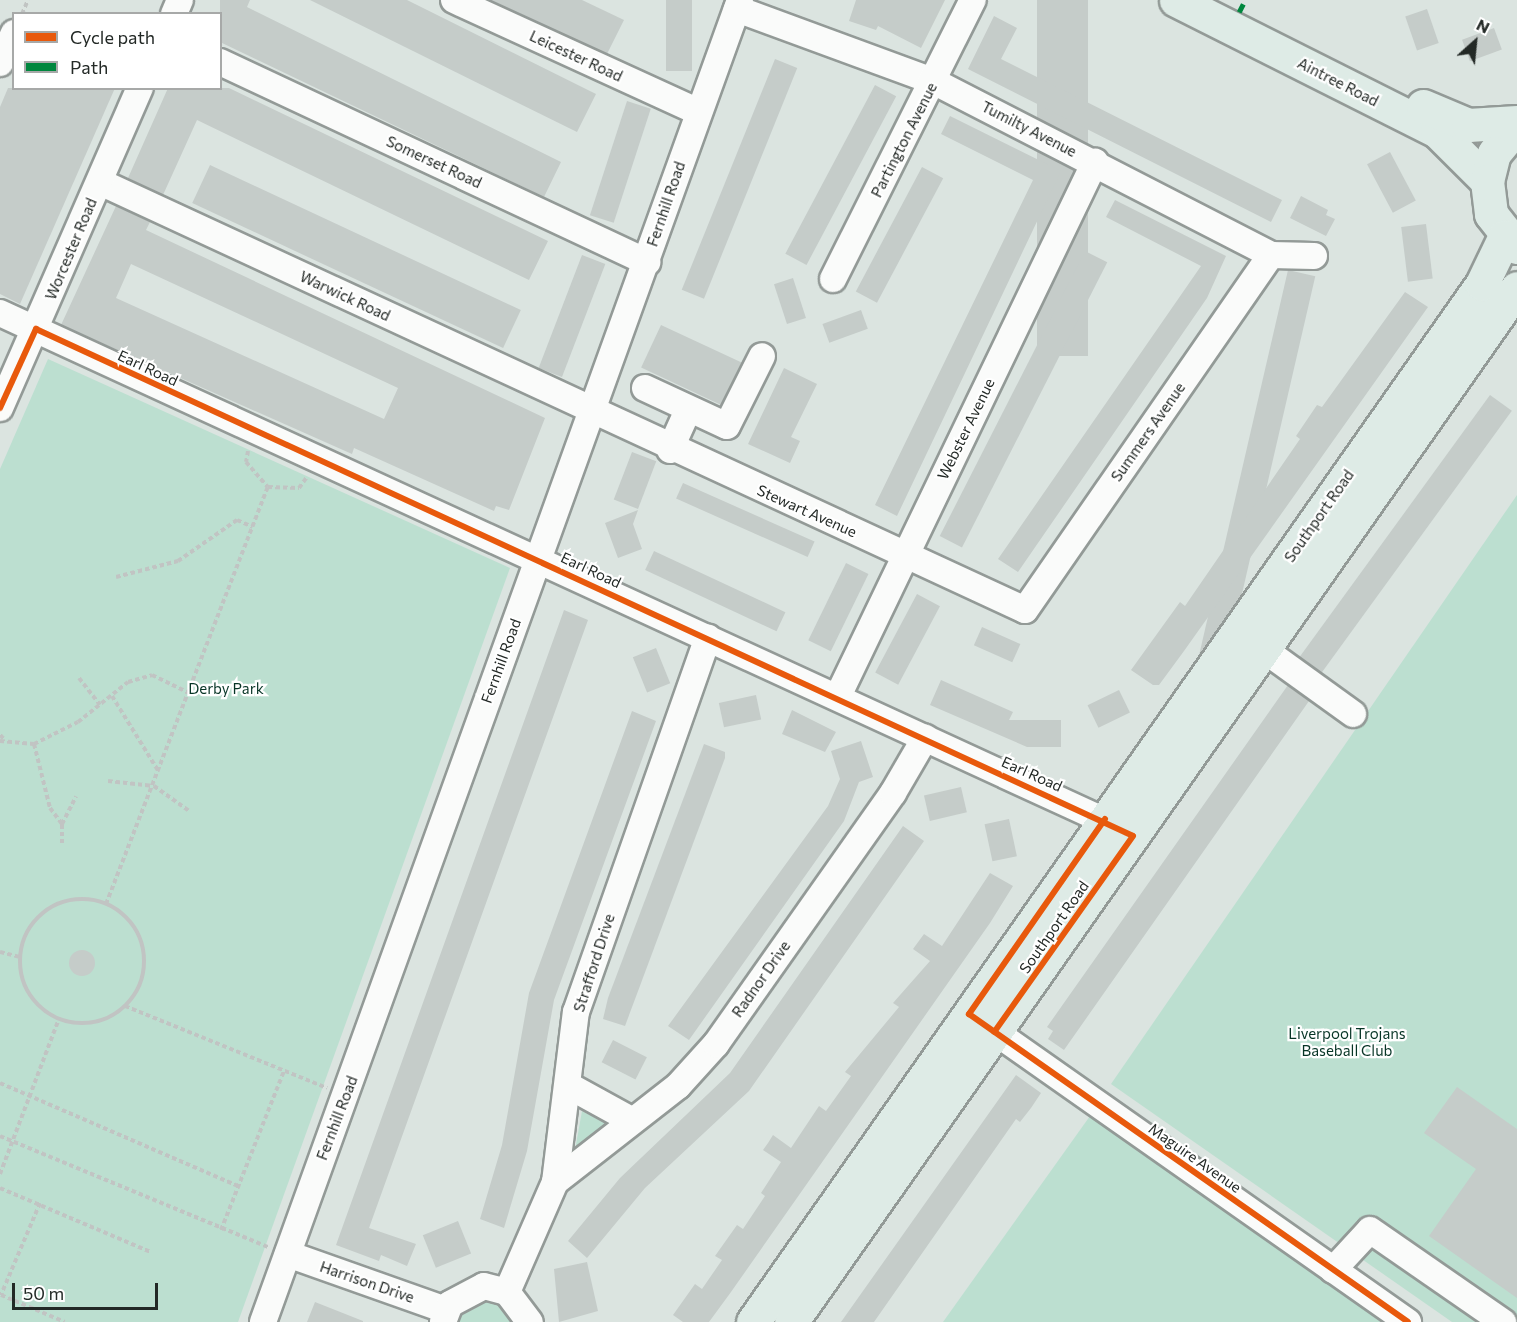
<!DOCTYPE html>
<style>
body{margin:0}
#map{position:relative;width:1517px;height:1322px;overflow:hidden;background:#dbe4e0;font-family:Commissioner,sans-serif}
div>[style]{position:absolute}
.green>*{inset:0;background:#bcdfd0}
.building>*{inset:0;background:#c5ccc9;transform-origin:0 0}
.round{border-radius:50%}
.path>*{height:4px;margin-top:-2px;transform-origin:0;background:repeating-linear-gradient(90deg,#c1c4c3 0 4.5px,transparent 0 7.5px)}
.path>.ring{margin:-2px;padding:0;box-sizing:content-box;background:none;border:4px solid #c1c4c3;border-radius:50%}
.roads{filter:drop-shadow(2px 0 #939a97) drop-shadow(-2px 0 #939a97) drop-shadow(0 2px #939a97) drop-shadow(0 -2px #939a97)}
.minor>*{height:26px;margin:-13px;padding:0 13px;transform-origin:13px;border-radius:13px;background:#fafbfa}
.major>*{height:33px;margin:-16.5px;padding:0 16.5px;transform-origin:16.5px;border-radius:16.5px;background:#deebe6}
.quiet>*{height:4.5px;margin-top:-2.25px;transform-origin:0;background:repeating-linear-gradient(90deg,#00873e 0 9px,transparent 0 13.5px)}
.cycleway>*{height:6px;margin:-3px;padding:0 3px;transform-origin:3px;border-radius:3px;background:#e8590c}
span{translate:-50% -50%;white-space:nowrap;text-align:center;line-height:1.15;-webkit-text-stroke:4.5px #fff;paint-order:stroke}
.street-label{font-size:15px;color:#232926}
.park-label{font-size:15px;color:#073526}
.legend{position:absolute;left:12px;top:12px;width:210px;height:78px;box-sizing:border-box;background:#fff;border:2px solid #a7a9a8;margin:0;padding:8px 10px;list-style:none;font-size:18px;color:#232926}
.legend li{display:flex;align-items:center;gap:12px;height:30px}
.legend b{width:30px;border:2px solid #a7a9a8}
.north{position:absolute;left:1445px;top:12px;width:60px;height:60px;-webkit-text-stroke:4px #fff;paint-order:stroke;rotate:27deg;font-size:16px;font-weight:700;line-height:24px;text-align:center;color:#232926}
.north::after{content:'';display:block;margin:auto;width:21px;height:27px;background:#232926;clip-path:polygon(50% 0,100% 100%,50% 72%,0 100%)}
.scale{position:absolute;left:12px;top:1283px;width:146px;height:27px;box-sizing:border-box;border:3px solid #232926;border-top:0;padding-left:8px;font-size:18px;line-height:21px;white-space:nowrap;color:#232926;-webkit-text-stroke:4px #fff;paint-order:stroke}
</style>
<div id="map">
<div class="green">
<div style="clip-path:polygon(48px 359px,510px 568px,238px 1322px,0 1322px,0 469px)"></div>
<div style="clip-path:polygon(1517px 495px,1517px 1322px,1452px 1322px,1111px 1084px)"></div>
<div style="clip-path:polygon(582px 1111px,610px 1125px,575px 1150px)"></div>
<div style="clip-path:polygon(1090px 1116px,1385px 1322px,943px 1322px)"></div>
<div style="clip-path:polygon(479px 1298px,497px 1300px,518px 1322px,453px 1322px)"></div>
</div>
<div class="building">
<div style="clip-path:polygon(220px 0,250px 0,247px 7px,561px 162px,544px 197px,220px 42px)"></div>
<div style="clip-path:polygon(310px 0,407px 0,596px 94px,577px 132px)"></div>
<div style="clip-path:polygon(490px 0,582px 0,624px 20px,607px 54px)"></div>
<div style="left:666px;top:0;width:26px;height:71px"></div>
<div style="clip-path:polygon(856px 0,945px 0,921px 48px,878px 26px,876px 30px,849px 21px)"></div>
<div style="left:1037px;top:0;width:51px;height:356px"></div>
<div style="left:1427px;top:9px;width:36px;height:23px;rotate:71deg"></div>
<div style="clip-path:polygon(994px 16px,1017px 28px,1001px 59px,1282px 200px,1271px 222px,968px 69px)"></div>
<div style="left:1494px;top:28px;width:23px;height:34px;rotate:70deg"></div>
<div style="left:775px;top:59px;width:24px;height:249px;rotate:22deg"></div>
<div style="left:875px;top:85px;width:24px;height:191px;rotate:28deg"></div>
<div style="clip-path:polygon(8px 88px,115px 88px,20px 304px,0 294px,0 107px)"></div>
<div style="clip-path:polygon(168px 88px,229px 88px,548px 241px,529px 280px,197px 120px,163px 195px,128px 178px)"></div>
<div style="left:627px;top:101px;width:25px;height:120px;rotate:18deg"></div>
<div style="clip-path:polygon(950px 116px,1061px 171px,897px 516px,875px 505px,1033px 180px,941px 134px)"></div>
<div style="left:1390px;top:152px;width:55px;height:26px;rotate:62deg"></div>
<div style="left:210px;top:165px;width:343px;height:42px;rotate:25deg"></div>
<div style="left:922px;top:167px;width:24px;height:141px;rotate:28deg"></div>
<div style="clip-path:polygon(1301px 196px,1328px 210px,1326px 215px,1335px 219px,1326px 236px,1290px 218px)"></div>
<div style="clip-path:polygon(1115px 200px,1226px 256px,1207px 298px,1018px 572px,998px 559px,1201px 266px,1106px 217px)"></div>
<div style="clip-path:polygon(evenodd,116px 206px,150px 222px,146px 230px,545px 418px,509px 510px,496px 506px,494px 511px,354px 448px,352px 454px,61px 325px,116px 206px,131px 264px,398px 388px,384px 419px,116px 298px,131px 264px)"></div>
<div style="left:1426px;top:224px;width:55px;height:25px;rotate:83deg"></div>
<div style="left:1085px;top:251px;width:25px;height:320px;rotate:27deg"></div>
<div style="left:582px;top:255px;width:25px;height:121px;rotate:21deg"></div>
<div style="left:1288px;top:270px;width:28px;height:427px;rotate:13deg"></div>
<div style="left:793px;top:278px;width:42px;height:20px;rotate:72deg"></div>
<div style="clip-path:polygon(1405px 292px,1428px 307px,1184px 651px,1159px 685px,1153px 685px,1131px 670px,1180px 602px,1185px 606px,1300px 439px,1296px 436px,1317px 405px,1322px 407px)"></div>
<div style="left:861px;top:310px;width:20px;height:41px;rotate:70deg"></div>
<div style="left:661px;top:325px;width:89px;height:47px;rotate:25deg"></div>
<div style="clip-path:polygon(784px 368px,817px 384px,791px 437px,800px 441px,790px 463px,748px 444px)"></div>
<div style="left:1490px;top:395px;width:27px;height:324px;rotate:36deg"></div>
<div style="left:632px;top:452px;width:26px;height:51px;rotate:21deg"></div>
<div style="left:683px;top:483px;width:144px;height:17px;rotate:24deg"></div>
<div style="clip-path:polygon(638px 510px,633px 524px,642px 549px,618px 558px,605px 523px)"></div>
<div style="left:654px;top:551px;width:145px;height:21px;rotate:25deg"></div>
<div style="left:846px;top:563px;width:25px;height:86px;rotate:26deg"></div>
<div style="left:917px;top:594px;width:26px;height:89px;rotate:28deg"></div>
<div style="clip-path:polygon(564px 610px,588px 620px,369px 1228px,416px 1244px,407px 1266px,381px 1255px,379px 1261px,336px 1245px)"></div>
<div style="left:982px;top:627px;width:42px;height:20px;rotate:24deg"></div>
<div style="left:656px;top:648px;width:38px;height:25px;rotate:68deg"></div>
<div style="clip-path:polygon(941px 680px,1013px 712px,1009px 720px,1061px 720px,1061px 747px,1027px 747px,930px 705px)"></div>
<div style="clip-path:polygon(1288px 685px,1309px 701px,1064px 1050px,1048px 1039px,1053px 1031px,1047px 1027px)"></div>
<div style="left:1119px;top:690px;width:25px;height:35px;rotate:64deg"></div>
<div style="left:756px;top:695px;width:25px;height:38px;rotate:78deg"></div>
<div style="clip-path:polygon(792px 710px,836px 732px,825px 752px,782px 734px)"></div>
<div style="clip-path:polygon(632px 711px,656px 721px,554px 1000px,527px 1151px,504px 1228px,480px 1219px,502px 1145px,529px 993px)"></div>
<div style="clip-path:polygon(861px 741px,873px 777px,859px 782px,844px 821px,689px 1040px,668px 1026px,828px 806px,840px 779px,831px 751px)"></div>
<div style="clip-path:polygon(704px 744px,725px 752px,725px 758px,625px 1026px,603px 1019px,608px 998px)"></div>
<div style="left:961px;top:787px;width:26px;height:38px;rotate:77deg"></div>
<div style="left:1009px;top:819px;width:38px;height:25px;rotate:78deg"></div>
<div style="clip-path:polygon(903px 826px,924px 841px,749px 1091px,645px 1188px,587px 1258px,568px 1241px,620px 1178px,730px 1073px)"></div>
<div style="clip-path:polygon(990px 873px,1013px 886px,990px 923px,731px 1292px,709px 1322px,683px 1322px,673px 1315px,695px 1284px,702px 1289px,722px 1260px,715px 1256px,737px 1225px,743px 1229px,765px 1196px,761px 1193px,781px 1162px,763px 1150px,768px 1143px,773px 1135px,791px 1148px,819px 1106px,826px 1111px,851px 1076px,845px 1072px,899px 1007px,893px 1003px,930px 961px,913px 949px,924px 934px,942px 946px)"></div>
<div class="round" style="left:69px;top:950px;width:26px;height:26px"></div>
<div style="left:613px;top:1040px;width:38px;height:25px;rotate:27deg"></div>
<div style="clip-path:polygon(1016px 1075px,1041px 1093px,1031px 1108px,1020px 1122px,1016px 1119px,874px 1322px,841px 1322px)"></div>
<div style="clip-path:polygon(1457px 1087px,1517px 1129px,1517px 1298px,1429px 1236px,1476px 1169px,1424px 1133px)"></div>
<div style="left:458px;top:1221px;width:35px;height:38px;rotate:68deg"></div>
<div style="clip-path:polygon(587px 1262px,598px 1311px,559px 1322px,554px 1269px)"></div>
<div style="clip-path:polygon(315px 1302px,363px 1321px,363px 1322px,307px 1322px)"></div>
</div>
<div class="path">
<div style="left:22px;top:14px;width:15px;rotate:-67deg"></div>
<div style="left:248px;top:451px;width:11px;rotate:100deg"></div>
<div style="left:246px;top:462px;width:33px;rotate:49deg"></div>
<div style="left:268px;top:487px;width:31px;rotate:2deg"></div>
<div style="left:299px;top:488px;width:14px;rotate:-54deg"></div>
<div style="left:116px;top:577px;width:64px;rotate:-14.5deg"></div>
<div style="left:178px;top:561px;width:72px;rotate:-34.8deg"></div>
<div style="left:237px;top:520px;width:17px;rotate:24deg"></div>
<div style="left:79px;top:678px;width:34px;rotate:52deg"></div>
<div style="left:112px;top:696px;width:89px;rotate:58.3deg"></div>
<div style="left:0;top:735px;width:6px;rotate:45deg"></div>
<div style="left:0;top:741px;width:34px;rotate:5deg"></div>
<div style="left:34px;top:744px;width:49px;rotate:-26.6deg"></div>
<div style="left:78px;top:722px;width:64px;rotate:-38.7deg"></div>
<div style="left:128px;top:682px;width:25px;rotate:-16deg"></div>
<div style="left:152px;top:675px;width:41px;rotate:25.9deg"></div>
<div style="left:34px;top:744px;width:66px;rotate:76deg"></div>
<div style="left:50px;top:808px;width:20px;rotate:53deg"></div>
<div style="left:62px;top:824px;width:19px;rotate:90deg"></div>
<div style="left:108px;top:781px;width:46px;rotate:6.2deg"></div>
<div style="left:154px;top:786px;width:43px;rotate:35.5deg"></div>
<div style="left:62px;top:824px;width:31px;rotate:-63deg"></div>
<div class="ring" style="left:20px;top:899px;width:120px;height:120px"></div>
<div style="left:106px;top:904px;width:447px;rotate:-68.8deg"></div>
<div style="left:0;top:952px;width:21px;rotate:14deg"></div>
<div style="left:125px;top:1006px;width:218px;rotate:22.1deg"></div>
<div style="left:0;top:1083px;width:259px;rotate:23.4deg"></div>
<div style="left:0;top:1136px;width:290px;rotate:22.5deg"></div>
<div style="left:0;top:1174px;width:166px;rotate:-69.2deg"></div>
<div style="left:0;top:1188px;width:164px;rotate:23deg"></div>
<div style="left:40px;top:1203px;width:100px;rotate:113deg"></div>
<div style="left:1px;top:1295px;width:69px;rotate:22.9deg"></div>
<div style="left:221px;top:1230px;width:171px;rotate:-68.4deg"></div>
</div>
<div class="roads">
<div class="minor">
<div style="left:454px;top:0;width:267px;rotate:24.6deg"></div>
<div style="left:737px;top:9px;width:209px;rotate:20.2deg"></div>
<div style="left:933px;top:81px;width:380px;rotate:27.2deg"></div>
<div style="left:1271px;top:255px;width:43px;rotate:1.3deg"></div>
<div style="left:174px;top:14px;width:15px;rotate:-67deg"></div>
<div style="left:220px;top:62px;width:472px;rotate:25.1deg"></div>
<div style="left:0;top:63px;width:33px;rotate:-65deg"></div>
<div style="left:100px;top:182px;width:1019px;rotate:24.83deg"></div>
<div style="left:1025px;top:610px;width:432px;rotate:-55.3deg"></div>
<div style="left:833px;top:279px;width:312px;rotate:-63.4deg"></div>
<div style="left:0;top:313px;width:1233px;rotate:24.69deg"></div>
<div style="left:645px;top:388px;width:90px;rotate:24.9deg"></div>
<div style="left:727px;top:426px;width:78px;rotate:-63.4deg"></div>
<div style="left:0;top:408px;width:349px;rotate:-66.4deg"></div>
<div style="left:670px;top:450px;width:44px;rotate:-65.8deg"></div>
<div style="left:1263px;top:649px;width:111px;rotate:35.8deg"></div>
<div style="left:838px;top:696px;width:593px;rotate:-64.3deg"></div>
<div style="left:981px;top:1022px;width:522px;rotate:35.09deg"></div>
<div style="left:571px;top:1087px;width:68px;rotate:28.8deg"></div>
<div style="left:555px;top:1182px;width:156px;rotate:-38deg"></div>
<div style="left:678px;top:1086px;width:57px;rotate:-47.9deg"></div>
<div style="left:716px;top:1044px;width:307px;rotate:-54.8deg"></div>
<div style="left:893px;top:793px;width:64px;rotate:-59.8deg"></div>
<div style="left:288px;top:1254px;width:168px;rotate:19.5deg"></div>
<div style="left:1333px;top:1270px;width:54px;rotate:-47.2deg"></div>
<div style="left:1370px;top:1230px;width:162px;rotate:34.7deg"></div>
<div style="left:507px;top:1292px;width:120px;rotate:-66.4deg"></div>
<div style="left:555px;top:1182px;width:171px;rotate:-83deg"></div>
<div style="left:576px;top:1012px;width:397px;rotate:-70.6deg"></div>
<div style="left:263px;top:1322px;width:1405px;rotate:-70.16deg"></div>
<div style="left:443px;top:1322px;width:19px;rotate:-69deg"></div>
<div style="left:450px;top:1304px;width:38px;rotate:-28deg"></div>
<div style="left:484px;top:1286px;width:24px;rotate:15deg"></div>
<div style="left:507px;top:1292px;width:38px;rotate:53deg"></div>
</div>
<div class="major">
<div style="left:1176px;top:0;width:292px;rotate:26.7deg"></div>
<div style="left:1437px;top:131px;width:71px;rotate:45deg"></div>
<div style="left:1423px;top:106px;width:49px;rotate:22.9deg"></div>
<div style="left:1468px;top:125px;width:49px;rotate:-3.5deg"></div>
<div style="left:1517px;top:126px;width:35px;rotate:130deg"></div>
<div style="left:1494px;top:153px;width:29px;rotate:104deg"></div>
<div style="left:1487px;top:181px;width:33px;rotate:83deg"></div>
<div style="left:1491px;top:214px;width:42px;rotate:51.8deg"></div>
<div style="left:753px;top:1322px;width:1268px;rotate:-54.92deg"></div>
<div style="left:1482px;top:284px;width:53px;rotate:-64.4deg"></div>
<div style="left:791px;top:1322px;width:1263px;rotate:-54.93deg"></div>
</div>
</div>
<div class="quiet">
<div style="left:1239px;top:12px;width:13px;rotate:-63deg"></div>
</div>
<div class="cycleway">
<div style="left:0;top:408px;width:87px;rotate:-65.5deg"></div>
<div style="left:36px;top:329px;width:1208px;rotate:24.8deg"></div>
<div style="left:1133px;top:836px;width:240px;rotate:125.3deg"></div>
<div style="left:1105px;top:819px;width:238px;rotate:124.9deg"></div>
<div style="left:969px;top:1014px;width:536px;rotate:35.05deg"></div>
</div>
<div class="street-label">
<span style="left:576px;top:56px;rotate:25deg">Leicester Road</span>
<span style="left:1338px;top:82px;rotate:27deg">Aintree Road</span>
<span style="left:1029px;top:129px;rotate:27deg">Tumilty Avenue</span>
<span style="left:904px;top:140px;rotate:-63deg">Partington Avenue</span>
<span style="left:434px;top:162px;rotate:25deg">Somerset Road</span>
<span style="left:666px;top:204px;rotate:-71deg">Fernhill Road</span>
<span style="left:71px;top:249px;rotate:-67deg">Worcester Road</span>
<span style="left:345px;top:296px;rotate:25deg">Warwick Road</span>
<span style="left:148px;top:368px;rotate:25deg">Earl Road</span>
<span style="left:966px;top:429px;rotate:-64deg">Webster Avenue</span>
<span style="left:1148px;top:432px;rotate:-55deg">Summers Avenue</span>
<span style="left:807px;top:511px;rotate:24deg">Stewart Avenue</span>
<span style="left:1319px;top:516px;rotate:-55deg">Southport Road</span>
<span style="left:591px;top:570px;rotate:25deg">Earl Road</span>
<span style="left:501px;top:661px;rotate:-70deg">Fernhill Road</span>
<span style="left:1032px;top:774px;rotate:24deg">Earl Road</span>
<span style="left:1054px;top:927px;rotate:-55deg">Southport Road</span>
<span style="left:594px;top:963px;rotate:-72deg">Strafford Drive</span>
<span style="left:761px;top:979px;rotate:-55deg">Radnor Drive</span>
<span style="left:337px;top:1118px;rotate:-69deg">Fernhill Road</span>
<span style="left:1195px;top:1158px;rotate:35deg">Maguire Avenue</span>
<span style="left:367px;top:1282px;rotate:19deg">Harrison Drive</span>
</div>
<div class="park-label">
<span style="left:226px;top:689px">Derby Park</span>
<span style="left:1347px;top:1042px">Liverpool Trojans<br>Baseball Club</span>
</div>
<ul class="legend">
<li><b style="height:8px;background:#e8590c"></b>Cycle path</li>
<li><b style="height:8px;background:#00873e"></b>Path</li>
</ul>
<div class="north">N</div>
<div class="scale">50 m</div>
</div>
